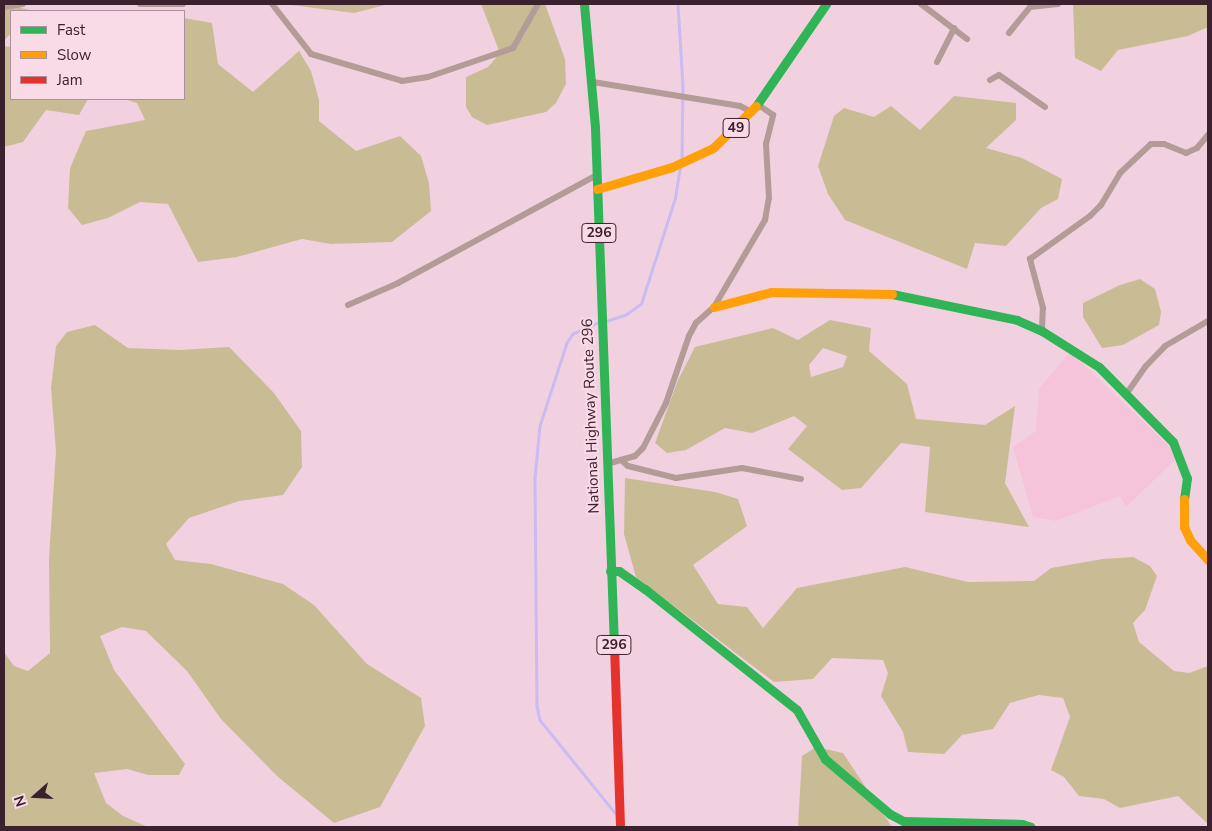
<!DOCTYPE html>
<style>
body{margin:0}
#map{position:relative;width:1212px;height:831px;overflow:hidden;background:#f1d1df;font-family:"Nunito Sans",sans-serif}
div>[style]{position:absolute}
.built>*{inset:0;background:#f5c4da}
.green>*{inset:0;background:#c9bc95}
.stream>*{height:2.5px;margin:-1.25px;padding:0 1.25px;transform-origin:1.25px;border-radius:1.25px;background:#cbbbf0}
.street>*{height:6px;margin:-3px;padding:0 3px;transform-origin:3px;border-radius:3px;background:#b39b98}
.fast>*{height:9px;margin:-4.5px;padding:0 4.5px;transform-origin:4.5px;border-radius:4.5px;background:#30b455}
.slow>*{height:9px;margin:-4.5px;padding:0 4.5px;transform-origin:4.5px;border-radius:4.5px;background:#ff9f0a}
.jam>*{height:9px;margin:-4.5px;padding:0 4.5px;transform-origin:4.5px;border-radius:4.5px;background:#e5322d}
span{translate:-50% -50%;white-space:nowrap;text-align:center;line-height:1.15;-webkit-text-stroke:4px #f9dbe7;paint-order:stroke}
.shield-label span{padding:1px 4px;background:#f9dbe7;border:1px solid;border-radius:4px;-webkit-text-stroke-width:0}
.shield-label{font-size:14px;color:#3b202d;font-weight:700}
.street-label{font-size:15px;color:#3b202d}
.frame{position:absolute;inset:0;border:5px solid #3b202d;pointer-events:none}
.legend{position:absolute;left:10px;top:10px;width:175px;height:90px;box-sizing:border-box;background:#f9dbe7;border:1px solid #ad909d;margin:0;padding:6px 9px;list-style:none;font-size:15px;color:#3b202d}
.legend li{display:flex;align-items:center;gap:10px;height:25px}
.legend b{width:25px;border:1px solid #ad909d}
.north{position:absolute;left:10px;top:771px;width:50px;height:50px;-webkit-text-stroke:4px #f9dbe7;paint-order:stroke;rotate:251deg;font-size:14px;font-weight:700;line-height:20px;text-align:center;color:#3b202d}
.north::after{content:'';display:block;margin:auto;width:18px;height:22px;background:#3b202d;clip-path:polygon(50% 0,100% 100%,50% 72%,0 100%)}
</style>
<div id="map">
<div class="built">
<div style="clip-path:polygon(1070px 352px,1172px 449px,1176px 459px,1126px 507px,1120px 496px,1056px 521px,1033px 517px,1013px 447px,1036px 431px,1039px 389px)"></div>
</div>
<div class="green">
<div style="clip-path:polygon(4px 4px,34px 11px,11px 11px,11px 33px,4px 41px)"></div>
<div style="clip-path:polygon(283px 4px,389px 4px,354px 13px)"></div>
<div style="clip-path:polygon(481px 4px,545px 4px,565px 59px,566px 84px,556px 103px,546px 112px,487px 125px,472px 117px,466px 107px,466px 77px,488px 67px,500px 53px)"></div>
<div style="clip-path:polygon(1073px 4px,1208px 4px,1208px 27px,1188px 36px,1118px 50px,1101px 71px,1075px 58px)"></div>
<div style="clip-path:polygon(184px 18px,212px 23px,218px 64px,253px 92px,299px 51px,311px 71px,319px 100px,319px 121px,356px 151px,400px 136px,421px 156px,429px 183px,431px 211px,392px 242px,331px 244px,302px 239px,237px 257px,198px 262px,168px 204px,140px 202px,108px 218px,82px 225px,68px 208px,70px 168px,86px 131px,145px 120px,137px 103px,124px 99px,184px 99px)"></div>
<div style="clip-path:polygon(4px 46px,11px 47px,11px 99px,88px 99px,79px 115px,46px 110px,23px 142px,4px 147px)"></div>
<div style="clip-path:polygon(954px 96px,1016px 103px,1016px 120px,986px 148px,1022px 158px,1062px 179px,1058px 199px,1041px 208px,1006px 246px,975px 243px,967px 269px,845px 220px,828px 194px,818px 166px,834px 116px,844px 108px,874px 117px,891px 106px,920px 130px)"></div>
<div style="clip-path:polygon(1140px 279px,1155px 289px,1161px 312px,1159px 325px,1123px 345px,1102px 348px,1083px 317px,1083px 303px,1120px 285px)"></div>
<div style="clip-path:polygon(evenodd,830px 320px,871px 328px,869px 351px,907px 384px,916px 419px,985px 425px,1015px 406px,1005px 483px,1029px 527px,925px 512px,930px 447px,901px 443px,861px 488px,842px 490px,788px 449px,807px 426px,794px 416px,752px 433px,725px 428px,686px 450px,667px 453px,655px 443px,678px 380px,695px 347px,773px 328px,798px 340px,830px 320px,823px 348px,847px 356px,843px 367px,811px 377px,809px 365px,823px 348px)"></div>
<div style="clip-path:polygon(95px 325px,128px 348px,180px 350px,229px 347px,274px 393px,301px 431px,302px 467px,283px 495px,239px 501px,189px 518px,166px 544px,175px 560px,211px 564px,283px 584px,314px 605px,367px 664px,421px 698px,425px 726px,380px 807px,334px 823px,277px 776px,221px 719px,187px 671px,146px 631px,122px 627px,100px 636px,114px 670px,185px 764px,179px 775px,148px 775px,127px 769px,94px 773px,106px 803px,123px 816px,148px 827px,4px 827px,4px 652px,14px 666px,28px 671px,50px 653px,49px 558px,56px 451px,51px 388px,56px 346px,67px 332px)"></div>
<div style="clip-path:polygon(625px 478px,715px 492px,738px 499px,747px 526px,693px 565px,718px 604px,747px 607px,763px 628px,797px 588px,905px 567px,968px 582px,1034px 581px,1051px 568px,1103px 559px,1133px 557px,1150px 566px,1157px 576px,1145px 610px,1133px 623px,1139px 642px,1174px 671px,1189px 673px,1208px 666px,1208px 824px,1178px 796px,1120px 808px,1104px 799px,1079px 796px,1064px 777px,1051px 770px,1070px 717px,1063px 698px,1039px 695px,1010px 703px,993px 729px,962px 735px,944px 754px,908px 752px,903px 732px,881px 696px,888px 673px,883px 660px,832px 658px,813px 679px,774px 682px,636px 577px,624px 534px)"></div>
<div style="clip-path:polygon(816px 747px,843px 753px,892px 827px,798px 827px,802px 756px)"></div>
</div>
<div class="stream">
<div style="left:678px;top:4px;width:82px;rotate:86.5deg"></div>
<div style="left:683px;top:86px;width:74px;rotate:90.8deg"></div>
<div style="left:606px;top:321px;width:20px;rotate:-18deg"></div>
<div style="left:625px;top:315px;width:19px;rotate:-35deg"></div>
<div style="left:641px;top:304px;width:111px;rotate:-72.2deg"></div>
<div style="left:675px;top:198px;width:31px;rotate:-81deg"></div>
<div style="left:598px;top:323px;width:27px;rotate:156deg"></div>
<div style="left:573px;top:334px;width:11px;rotate:124deg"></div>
<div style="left:567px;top:343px;width:87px;rotate:108deg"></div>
<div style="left:540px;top:426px;width:52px;rotate:95.5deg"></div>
<div style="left:535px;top:478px;width:228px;rotate:89.5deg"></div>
<div style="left:537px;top:706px;width:14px;rotate:78deg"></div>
<div style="left:540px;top:720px;width:121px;rotate:51deg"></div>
</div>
<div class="street">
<div style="left:140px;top:4px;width:43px"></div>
<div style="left:272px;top:4px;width:63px;rotate:52deg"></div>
<div style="left:311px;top:54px;width:95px;rotate:16.5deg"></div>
<div style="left:402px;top:81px;width:26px;rotate:-9deg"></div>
<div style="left:428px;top:77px;width:90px;rotate:-18.8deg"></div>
<div style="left:513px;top:48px;width:51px;rotate:-60.4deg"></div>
<div style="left:921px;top:4px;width:58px;rotate:37.3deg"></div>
<div style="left:4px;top:7px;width:19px;rotate:-9deg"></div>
<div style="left:1009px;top:33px;width:33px;rotate:-51deg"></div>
<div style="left:1030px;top:7px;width:28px;rotate:-6deg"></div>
<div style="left:937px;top:62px;width:38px;rotate:-63deg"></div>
<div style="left:990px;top:80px;width:10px;rotate:-29deg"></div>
<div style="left:999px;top:75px;width:56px;rotate:34.8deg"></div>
<div style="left:593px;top:82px;width:149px;rotate:9.3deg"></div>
<div style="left:740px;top:106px;width:13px;rotate:27deg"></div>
<div style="left:348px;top:305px;width:55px;rotate:-23.7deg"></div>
<div style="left:398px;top:283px;width:226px;rotate:-28.5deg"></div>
<div style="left:1042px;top:331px;width:23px;rotate:-88deg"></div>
<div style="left:1043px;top:308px;width:51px;rotate:-104.9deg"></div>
<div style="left:1030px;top:259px;width:74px;rotate:-35.6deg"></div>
<div style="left:1090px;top:216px;width:16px;rotate:-45deg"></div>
<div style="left:1101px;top:205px;width:37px;rotate:-59deg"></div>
<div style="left:1120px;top:173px;width:42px;rotate:-43.1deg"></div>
<div style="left:1151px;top:144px;width:13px"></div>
<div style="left:1164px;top:144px;width:24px;rotate:22deg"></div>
<div style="left:1186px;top:153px;width:12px;rotate:-24deg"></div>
<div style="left:1197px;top:148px;width:17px;rotate:-50deg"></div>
<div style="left:1127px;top:393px;width:32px;rotate:-55deg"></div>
<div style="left:1145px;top:367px;width:29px;rotate:-46deg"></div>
<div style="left:1165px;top:346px;width:50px;rotate:-30.2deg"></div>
<div style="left:621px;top:460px;width:9px;rotate:41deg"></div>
<div style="left:628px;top:466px;width:49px;rotate:14deg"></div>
<div style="left:676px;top:478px;width:67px;rotate:-8.6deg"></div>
<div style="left:742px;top:468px;width:60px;rotate:10.6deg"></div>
<div style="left:607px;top:464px;width:29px;rotate:-16deg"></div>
<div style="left:635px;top:456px;width:11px;rotate:-45deg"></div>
<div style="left:643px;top:448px;width:51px;rotate:-62.9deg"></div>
<div style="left:666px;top:403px;width:71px;rotate:-71.1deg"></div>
<div style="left:689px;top:336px;width:15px;rotate:-62deg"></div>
<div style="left:696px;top:323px;width:24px;rotate:-42deg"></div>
<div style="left:714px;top:307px;width:101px;rotate:-59.6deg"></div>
<div style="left:765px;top:220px;width:22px;rotate:-80deg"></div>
<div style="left:769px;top:198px;width:54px;rotate:-93.2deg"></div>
<div style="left:766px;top:144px;width:30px;rotate:-76deg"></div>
<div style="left:773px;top:115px;width:19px;rotate:-145deg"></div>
</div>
<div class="fast">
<div style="left:584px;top:4px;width:124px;rotate:84.9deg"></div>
<div style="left:595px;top:128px;width:517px;rotate:87.9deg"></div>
<div style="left:756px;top:106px;width:124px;rotate:-55.5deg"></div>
<div style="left:892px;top:294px;width:128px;rotate:11.7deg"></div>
<div style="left:1017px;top:320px;width:27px;rotate:24deg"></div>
<div style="left:1042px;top:331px;width:67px;rotate:32.3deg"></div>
<div style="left:1099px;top:367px;width:105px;rotate:45.4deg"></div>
<div style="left:1173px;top:442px;width:39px;rotate:69deg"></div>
<div style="left:1187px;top:478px;width:21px;rotate:98deg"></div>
<div style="left:610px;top:571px;width:9px"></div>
<div style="left:619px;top:571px;width:32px;rotate:35deg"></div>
<div style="left:645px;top:589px;width:194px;rotate:38.5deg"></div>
<div style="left:797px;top:710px;width:56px;rotate:60.3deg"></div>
<div style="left:825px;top:759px;width:85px;rotate:40.2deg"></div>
<div style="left:890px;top:814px;width:15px;rotate:28deg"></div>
<div style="left:903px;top:821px;width:119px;rotate:1.4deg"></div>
<div style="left:1022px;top:824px;width:9px;rotate:18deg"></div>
</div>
<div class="slow">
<div style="left:597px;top:189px;width:78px;rotate:-16.3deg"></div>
<div style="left:672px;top:167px;width:45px;rotate:-24.9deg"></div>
<div style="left:713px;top:148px;width:60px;rotate:-44.3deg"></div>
<div style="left:714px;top:307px;width:59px;rotate:-14.7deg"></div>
<div style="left:771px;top:292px;width:121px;rotate:0.9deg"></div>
<div style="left:1184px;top:499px;width:28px;rotate:90deg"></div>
<div style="left:1184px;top:527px;width:14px;rotate:65deg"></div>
<div style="left:1190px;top:540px;width:27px;rotate:48deg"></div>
</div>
<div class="jam">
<div style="left:614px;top:645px;width:182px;rotate:88.1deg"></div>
</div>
<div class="shield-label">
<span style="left:736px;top:128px">49</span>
<span style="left:599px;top:233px">296</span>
<span style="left:614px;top:645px">296</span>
</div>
<div class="street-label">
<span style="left:591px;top:416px;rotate:-92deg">National Highway Route 296</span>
</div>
<div class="frame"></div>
<ul class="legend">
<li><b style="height:6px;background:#30b455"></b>Fast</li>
<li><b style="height:6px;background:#ff9f0a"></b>Slow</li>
<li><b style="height:6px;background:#e5322d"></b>Jam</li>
</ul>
<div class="north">N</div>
</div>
